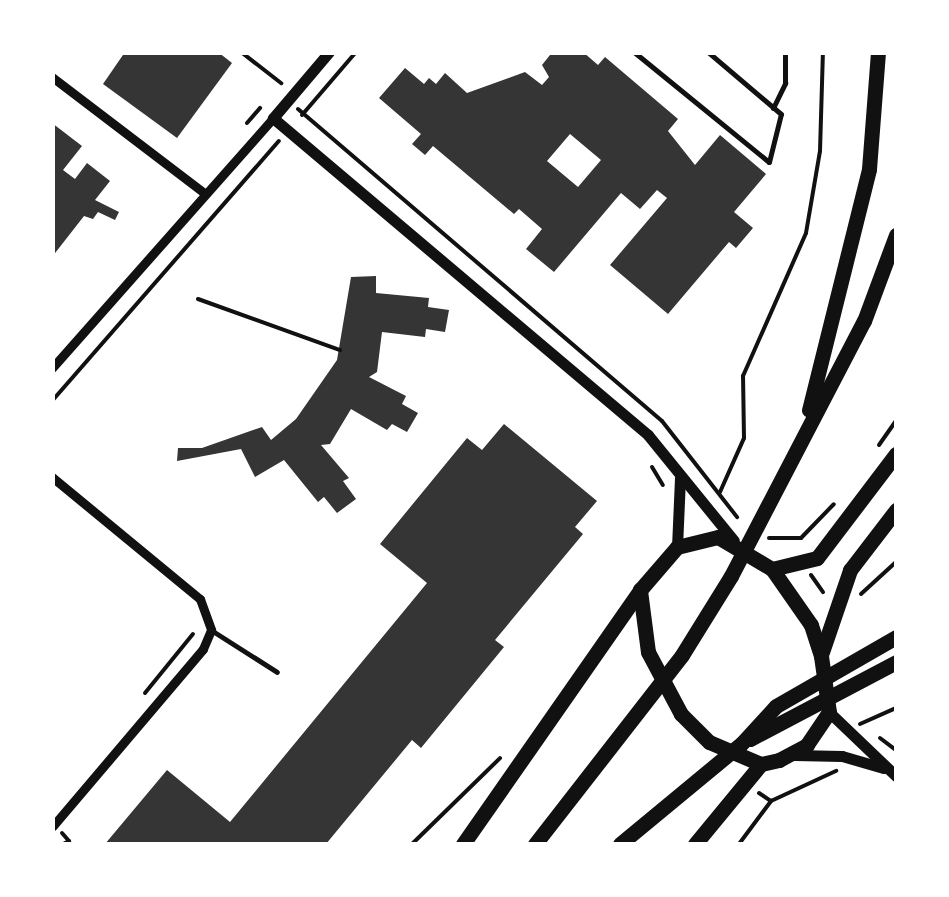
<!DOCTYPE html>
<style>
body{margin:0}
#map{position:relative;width:949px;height:897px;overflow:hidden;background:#fff;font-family:"Space Grotesk",sans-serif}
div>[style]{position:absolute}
.building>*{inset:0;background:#353535}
.path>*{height:4px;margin:-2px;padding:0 2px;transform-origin:2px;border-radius:2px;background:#111}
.service>*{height:5px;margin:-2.5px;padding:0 2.5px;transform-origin:2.5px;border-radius:2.5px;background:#111}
.minor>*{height:9px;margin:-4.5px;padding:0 4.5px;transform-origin:4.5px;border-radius:4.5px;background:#111}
.tertiary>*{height:11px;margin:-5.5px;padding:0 5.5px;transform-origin:5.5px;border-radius:5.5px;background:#111}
.primary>*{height:15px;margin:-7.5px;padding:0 7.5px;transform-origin:7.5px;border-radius:7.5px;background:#111}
.trunk>*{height:15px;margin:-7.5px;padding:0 7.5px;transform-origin:7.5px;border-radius:7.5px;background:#111}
span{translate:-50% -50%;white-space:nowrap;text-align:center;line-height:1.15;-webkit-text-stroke:8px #fff;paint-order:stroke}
.frame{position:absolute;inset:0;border:55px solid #fff;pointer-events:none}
</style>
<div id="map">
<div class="building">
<div style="clip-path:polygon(125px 52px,218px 52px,232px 63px,177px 138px,103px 84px)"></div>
<div style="clip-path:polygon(evenodd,583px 52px,598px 65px,605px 57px,678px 119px,668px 131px,695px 165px,720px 135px,766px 174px,734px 212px,753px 228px,736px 248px,729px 242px,668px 314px,610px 265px,667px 198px,657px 190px,640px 209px,621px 193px,554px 272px,526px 249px,542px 229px,519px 209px,514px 214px,433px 146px,425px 155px,412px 144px,421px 134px,379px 98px,405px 68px,424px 84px,429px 78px,436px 84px,445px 73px,467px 93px,525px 72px,542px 85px,549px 77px,542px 65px,550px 55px,583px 52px,570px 134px,601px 160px,578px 187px,547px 161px,570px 134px)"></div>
<div style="clip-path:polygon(52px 123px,82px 146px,63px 170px,75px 179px,87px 163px,110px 181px,95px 200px,119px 212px,115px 220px,98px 212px,93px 219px,84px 216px,52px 257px)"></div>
<div style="clip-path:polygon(376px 276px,376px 293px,429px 298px,428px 307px,449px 310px,445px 332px,426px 329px,425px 337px,382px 332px,377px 372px,369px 377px,406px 396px,402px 404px,418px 413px,407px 432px,392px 424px,387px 430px,351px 409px,330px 444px,321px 445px,349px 478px,343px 481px,356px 499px,337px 513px,324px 497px,318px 502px,284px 460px,255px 477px,241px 449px,177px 461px,178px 448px,202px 448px,262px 427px,271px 440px,296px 419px,337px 360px,351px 277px)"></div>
<div style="clip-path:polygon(504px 424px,597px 501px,575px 527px,583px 534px,495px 640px,504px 647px,421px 748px,412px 740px,326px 844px,105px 844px,167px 770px,230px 822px,427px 583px,380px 544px,467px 438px,482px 450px)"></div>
</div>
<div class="path">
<div style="left:241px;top:52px;width:51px;rotate:37.8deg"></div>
<div style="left:298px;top:109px;width:479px;rotate:40.6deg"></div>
<div style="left:662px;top:421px;width:122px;rotate:52deg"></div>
<div style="left:302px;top:115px;width:83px;rotate:-49.4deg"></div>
<div style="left:247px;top:123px;width:20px;rotate:-49deg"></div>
<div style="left:198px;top:299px;width:151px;rotate:19.8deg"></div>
<div style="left:52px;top:401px;width:345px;rotate:-48.9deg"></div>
<div style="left:879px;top:445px;width:29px;rotate:-55deg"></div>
<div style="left:652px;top:467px;width:21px;rotate:59deg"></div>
<div style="left:720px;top:492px;width:59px;rotate:-66deg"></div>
<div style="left:744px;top:438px;width:62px;rotate:-90.9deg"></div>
<div style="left:743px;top:376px;width:156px;rotate:-66.2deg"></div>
<div style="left:806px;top:233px;width:83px;rotate:-80.3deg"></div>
<div style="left:820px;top:151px;width:99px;rotate:-88.3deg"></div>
<div style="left:769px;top:538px;width:32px"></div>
<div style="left:801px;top:538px;width:47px;rotate:-45.9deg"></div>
<div style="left:811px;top:575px;width:21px;rotate:55deg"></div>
<div style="left:861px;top:594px;width:47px;rotate:-42.4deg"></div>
<div style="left:145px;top:693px;width:76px;rotate:-50.9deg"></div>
<div style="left:860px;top:724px;width:39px;rotate:-24deg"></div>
<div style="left:880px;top:738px;width:20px;rotate:37deg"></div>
<div style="left:759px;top:793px;width:14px;rotate:34deg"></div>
<div style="left:62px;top:833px;width:11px;rotate:49deg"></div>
<div style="left:69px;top:841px;width:7px;rotate:153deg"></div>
<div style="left:412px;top:844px;width:123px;rotate:-44.3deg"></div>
<div style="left:739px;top:844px;width:54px;rotate:-53.3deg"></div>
<div style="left:771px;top:801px;width:72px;rotate:-24.8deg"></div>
</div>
<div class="service">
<div style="left:634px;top:52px;width:174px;rotate:39.2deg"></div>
<div style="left:769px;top:162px;width:49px;rotate:-76deg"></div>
<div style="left:781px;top:114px;width:96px;rotate:-139.7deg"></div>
<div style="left:773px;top:108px;width:28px;rotate:-64deg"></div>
<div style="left:785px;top:83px;width:31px;rotate:-90deg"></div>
<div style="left:211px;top:630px;width:78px;rotate:32.5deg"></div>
</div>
<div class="minor">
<div style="left:52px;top:77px;width:191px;rotate:37.3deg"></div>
<div style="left:52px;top:368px;width:334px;rotate:-48.5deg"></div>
<div style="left:52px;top:477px;width:192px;rotate:39.5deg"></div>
<div style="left:200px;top:599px;width:33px;rotate:70deg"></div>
<div style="left:211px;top:630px;width:21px;rotate:113deg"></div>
<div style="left:203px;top:649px;width:233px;rotate:130.3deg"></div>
</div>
<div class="tertiary">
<div style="left:329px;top:52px;width:87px;rotate:130.3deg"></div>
<div style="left:273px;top:118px;width:491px;rotate:40.2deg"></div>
<div style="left:648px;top:435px;width:136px;rotate:50.9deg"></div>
<div style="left:677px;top:547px;width:69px;rotate:-87.5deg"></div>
<div style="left:829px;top:712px;width:93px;rotate:43.7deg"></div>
<div style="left:794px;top:755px;width:48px;rotate:1.2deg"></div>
<div style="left:842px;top:756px;width:43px;rotate:16.3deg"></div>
</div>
<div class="primary">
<div style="left:718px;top:537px;width:63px;rotate:30.7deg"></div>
<div style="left:772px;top:569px;width:68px;rotate:55.1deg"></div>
<div style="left:811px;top:625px;width:33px;rotate:72deg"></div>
<div style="left:821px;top:656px;width:57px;rotate:81.9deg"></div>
<div style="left:829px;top:712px;width:40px;rotate:124deg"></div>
<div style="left:807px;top:745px;width:32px;rotate:152deg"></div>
<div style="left:779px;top:760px;width:18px;rotate:167deg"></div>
<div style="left:761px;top:764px;width:56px;rotate:-157.1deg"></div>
<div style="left:709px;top:742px;width:40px;rotate:-135deg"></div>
<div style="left:681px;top:714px;width:70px;rotate:-118deg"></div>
<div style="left:648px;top:652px;width:63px;rotate:-97.4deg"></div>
<div style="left:640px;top:590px;width:57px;rotate:-49.3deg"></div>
<div style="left:677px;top:547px;width:42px;rotate:-13.7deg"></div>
<div style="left:772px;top:569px;width:46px;rotate:-13.7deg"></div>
<div style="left:817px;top:558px;width:131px;rotate:-52.8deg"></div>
<div style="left:822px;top:652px;width:87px;rotate:-71.1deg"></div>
<div style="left:850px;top:570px;width:76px;rotate:-52.5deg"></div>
</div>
<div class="trunk">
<div style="left:809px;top:410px;width:248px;rotate:-76deg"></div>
<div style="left:869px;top:169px;width:117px;rotate:-85.6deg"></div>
<div style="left:750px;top:739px;width:165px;rotate:-27.8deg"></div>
<div style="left:463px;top:844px;width:310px;rotate:-55.1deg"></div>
<div style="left:535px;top:844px;width:239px;rotate:-52.1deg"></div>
<div style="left:682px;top:655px;width:93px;rotate:-58.2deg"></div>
<div style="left:731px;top:576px;width:288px;rotate:-62.5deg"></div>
<div style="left:864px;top:321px;width:92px;rotate:-69.6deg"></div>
<div style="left:620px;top:844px;width:158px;rotate:-39.6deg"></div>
<div style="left:742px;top:743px;width:50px;rotate:-47.4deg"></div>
<div style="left:776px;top:706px;width:138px;rotate:-29.9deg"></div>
<div style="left:695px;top:844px;width:104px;rotate:-50.5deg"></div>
</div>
<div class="frame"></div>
</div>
